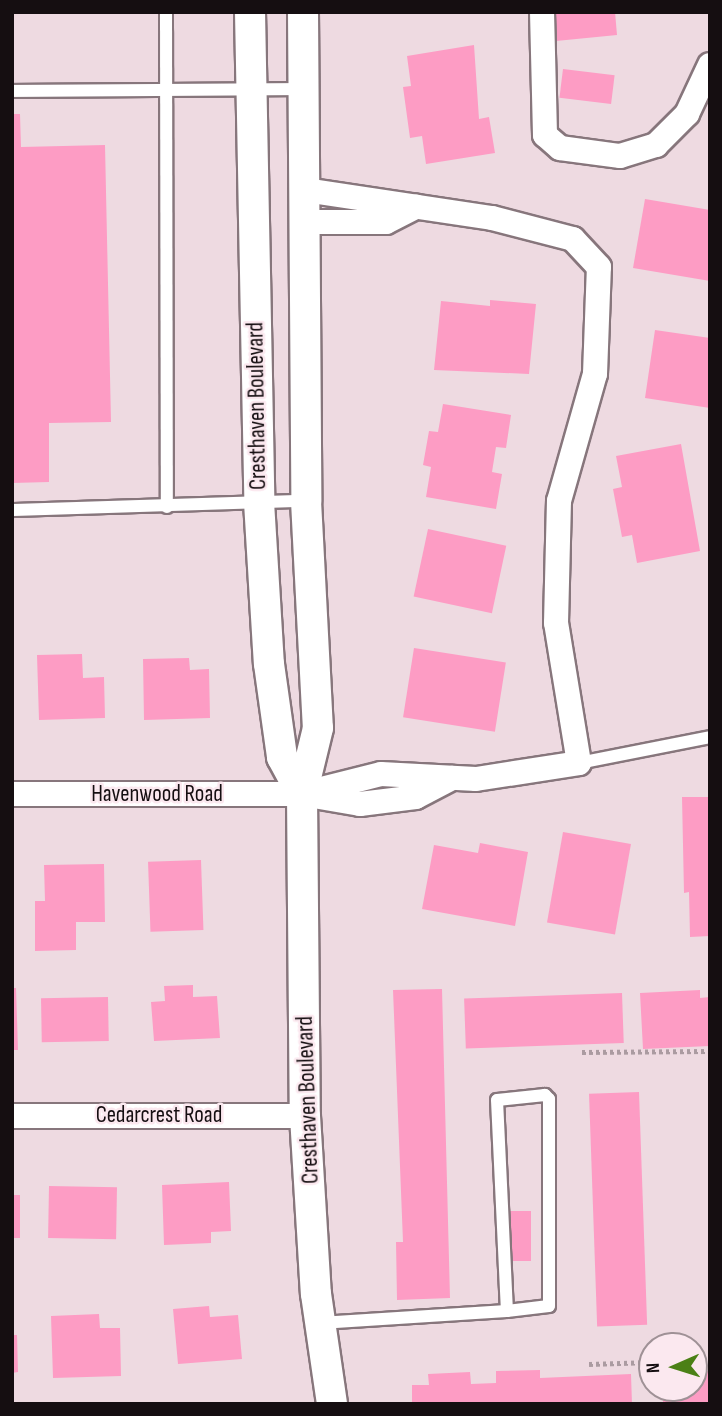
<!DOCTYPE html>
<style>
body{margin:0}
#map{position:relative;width:722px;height:1416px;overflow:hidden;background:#eedae1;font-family:"Sofia Sans Condensed",sans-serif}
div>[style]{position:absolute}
.building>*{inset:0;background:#fd9cc4;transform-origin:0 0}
.path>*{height:4.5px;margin-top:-2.25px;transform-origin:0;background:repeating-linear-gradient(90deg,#ab9ba1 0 3.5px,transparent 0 7px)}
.roads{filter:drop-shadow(2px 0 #87767c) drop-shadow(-2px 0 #87767c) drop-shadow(0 2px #87767c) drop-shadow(0 -2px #87767c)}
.service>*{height:12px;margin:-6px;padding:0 6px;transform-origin:6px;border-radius:6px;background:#fff}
.minor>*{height:24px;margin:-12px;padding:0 12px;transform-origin:12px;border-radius:12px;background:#fff}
.tertiary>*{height:30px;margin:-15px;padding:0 15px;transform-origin:15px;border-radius:15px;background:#fff}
span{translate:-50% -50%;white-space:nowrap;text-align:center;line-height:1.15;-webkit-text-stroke:5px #fbe8ef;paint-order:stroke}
.street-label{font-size:23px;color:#150e11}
.frame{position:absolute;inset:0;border:14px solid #150e11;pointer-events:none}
.north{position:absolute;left:638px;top:1332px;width:70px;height:70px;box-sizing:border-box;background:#fbe8ef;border:2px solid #9f9196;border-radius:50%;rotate:267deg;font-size:19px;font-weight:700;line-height:28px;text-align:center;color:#150e11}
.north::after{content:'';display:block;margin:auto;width:24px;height:32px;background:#4b8016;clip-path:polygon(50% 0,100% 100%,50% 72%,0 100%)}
</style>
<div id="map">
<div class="building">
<div style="clip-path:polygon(615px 12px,617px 35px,556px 41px,553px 14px)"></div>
<div style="clip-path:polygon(474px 45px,479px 119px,489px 117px,495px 153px,426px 164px,422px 136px,410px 138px,403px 87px,411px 86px,407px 56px)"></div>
<div style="left:563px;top:69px;width:52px;height:29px;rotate:7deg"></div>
<div style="clip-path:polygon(12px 114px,20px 114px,21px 147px,105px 145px,111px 422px,49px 423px,49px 482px,12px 483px)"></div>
<div style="clip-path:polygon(645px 199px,710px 210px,710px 281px,633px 268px)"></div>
<div style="clip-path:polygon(490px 300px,536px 304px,529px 374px,434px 370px,441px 301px,490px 306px)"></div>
<div style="clip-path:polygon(655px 330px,710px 338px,710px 408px,645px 398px)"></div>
<div style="clip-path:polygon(443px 404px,511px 415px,506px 448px,496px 447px,492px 472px,502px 474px,496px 509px,426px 497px,431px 467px,423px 465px,429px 431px,438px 432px)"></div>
<div style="clip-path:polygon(681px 444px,700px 551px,637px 563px,632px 535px,622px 537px,613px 489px,622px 487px,616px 456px)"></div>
<div style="left:428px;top:529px;width:80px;height:69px;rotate:12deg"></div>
<div style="left:414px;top:648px;width:93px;height:70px;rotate:9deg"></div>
<div style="clip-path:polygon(82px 654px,83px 678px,104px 677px,105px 718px,39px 720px,37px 655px)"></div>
<div style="clip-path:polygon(189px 658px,190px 670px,209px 669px,210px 718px,144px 720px,143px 659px)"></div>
<div style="clip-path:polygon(682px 797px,710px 797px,710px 936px,690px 937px,689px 892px,684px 893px)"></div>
<div style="left:563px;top:832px;width:69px;height:92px;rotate:10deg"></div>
<div style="clip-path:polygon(480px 843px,528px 852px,515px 926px,422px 909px,434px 845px,478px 853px)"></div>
<div style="left:201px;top:860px;width:70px;height:53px;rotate:88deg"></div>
<div style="clip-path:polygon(104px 864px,105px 922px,76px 922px,76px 950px,35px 951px,35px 901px,45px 901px,44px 865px)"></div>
<div style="clip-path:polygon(193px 985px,193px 997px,217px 996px,220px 1038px,154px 1041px,151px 1002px,165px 1001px,164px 986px)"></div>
<div style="clip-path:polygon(12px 988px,16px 988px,18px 1050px,12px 1050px)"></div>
<div style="clip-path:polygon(442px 989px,450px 1298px,397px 1300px,396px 1242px,403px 1242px,393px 990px)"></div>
<div style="clip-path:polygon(700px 990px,700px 998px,710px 997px,710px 1046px,643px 1049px,640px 993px)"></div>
<div style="left:622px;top:993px;width:50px;height:158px;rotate:88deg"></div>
<div style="left:108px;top:997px;width:44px;height:67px;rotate:89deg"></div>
<div style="left:639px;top:1092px;width:233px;height:50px;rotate:88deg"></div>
<div style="clip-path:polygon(229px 1182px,231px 1231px,211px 1232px,211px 1243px,164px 1245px,162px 1185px)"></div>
<div style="left:49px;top:1186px;width:68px;height:52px;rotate:1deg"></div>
<div style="left:20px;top:1195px;width:43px;height:8px;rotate:90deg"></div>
<div style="left:508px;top:1211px;width:23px;height:50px"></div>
<div style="clip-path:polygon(209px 1306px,210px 1317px,238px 1315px,242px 1359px,178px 1364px,173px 1309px)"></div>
<div style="clip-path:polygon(99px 1314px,100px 1328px,120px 1328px,121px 1376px,53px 1378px,51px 1316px)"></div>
<div style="clip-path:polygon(12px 1335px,17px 1335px,18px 1372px,12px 1373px)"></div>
<div style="clip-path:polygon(540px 1370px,540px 1378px,631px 1374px,632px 1404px,412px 1404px,412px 1385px,429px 1385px,428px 1374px,470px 1372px,471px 1384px,496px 1383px,496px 1371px)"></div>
<div style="clip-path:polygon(710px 1371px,710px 1404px,663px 1404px,663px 1388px,694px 1388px,694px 1372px)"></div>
</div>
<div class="path">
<div style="left:582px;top:1052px;width:128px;rotate:-0.4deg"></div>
<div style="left:694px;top:1361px;width:16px"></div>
<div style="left:589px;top:1364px;width:63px;rotate:-1.8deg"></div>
</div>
<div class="roads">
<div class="service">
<div style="left:166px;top:12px;width:495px;rotate:89.9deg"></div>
<div style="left:12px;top:91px;width:290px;rotate:-0.4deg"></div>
<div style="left:12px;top:510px;width:294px;rotate:-1.8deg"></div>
<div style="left:579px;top:763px;width:134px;rotate:-11.2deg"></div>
<div style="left:320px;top:1323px;width:187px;rotate:-3.7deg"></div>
<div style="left:507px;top:1311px;width:42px;rotate:-6.8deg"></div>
<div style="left:549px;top:1306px;width:207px;rotate:-90deg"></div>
<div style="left:549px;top:1099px;width:6px;rotate:-135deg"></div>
<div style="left:545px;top:1095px;width:48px;rotate:174.1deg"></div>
<div style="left:497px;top:1100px;width:211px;rotate:87.3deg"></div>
</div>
<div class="minor">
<div style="left:542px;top:12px;width:123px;rotate:88.6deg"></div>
<div style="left:545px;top:135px;width:20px;rotate:41deg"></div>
<div style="left:560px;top:148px;width:61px;rotate:7.6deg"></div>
<div style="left:620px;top:156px;width:38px;rotate:-17deg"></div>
<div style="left:656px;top:145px;width:44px;rotate:-45deg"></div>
<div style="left:687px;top:114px;width:54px;rotate:-64.9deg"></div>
<div style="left:304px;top:222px;width:82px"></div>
<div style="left:386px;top:222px;width:34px;rotate:-27deg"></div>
<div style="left:12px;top:794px;width:290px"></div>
<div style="left:302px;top:794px;width:59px;rotate:9.8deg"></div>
<div style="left:360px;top:804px;width:56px;rotate:-7.1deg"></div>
<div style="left:416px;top:797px;width:41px;rotate:-27.8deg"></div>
<div style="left:302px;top:794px;width:81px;rotate:-14.2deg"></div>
<div style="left:381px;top:774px;width:95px;rotate:3deg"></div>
<div style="left:476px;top:779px;width:104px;rotate:-8.8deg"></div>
<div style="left:579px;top:763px;width:142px;rotate:-99.3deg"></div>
<div style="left:556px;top:623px;width:122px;rotate:-88.6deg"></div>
<div style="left:559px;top:501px;width:132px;rotate:-74.2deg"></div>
<div style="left:595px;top:374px;width:107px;rotate:-87.9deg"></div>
<div style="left:599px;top:267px;width:38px;rotate:-133deg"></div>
<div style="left:573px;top:239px;width:84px;rotate:-165.5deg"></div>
<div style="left:492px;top:218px;width:190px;rotate:-171.5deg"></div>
<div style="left:12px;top:1116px;width:293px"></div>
</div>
<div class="tertiary">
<div style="left:250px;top:12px;width:490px;rotate:88.9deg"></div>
<div style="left:259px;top:502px;width:162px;rotate:86.5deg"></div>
<div style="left:269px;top:664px;width:94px;rotate:82deg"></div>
<div style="left:282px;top:757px;width:42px;rotate:61.6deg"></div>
<div style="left:303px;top:12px;width:489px;rotate:89.6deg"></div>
<div style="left:306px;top:501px;width:227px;rotate:87deg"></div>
<div style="left:318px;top:728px;width:68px;rotate:103.6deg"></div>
<div style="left:302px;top:794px;width:322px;rotate:89.5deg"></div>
<div style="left:305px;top:1116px;width:178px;rotate:86.5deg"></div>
<div style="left:316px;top:1294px;width:111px;rotate:81.7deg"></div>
</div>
</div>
<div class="street-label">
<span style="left:257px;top:406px;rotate:-91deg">Cresthaven Boulevard</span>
<span style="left:157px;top:794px">Havenwood Road</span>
<span style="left:308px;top:1100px;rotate:-92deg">Cresthaven Boulevard</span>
<span style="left:159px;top:1115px">Cedarcrest Road</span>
</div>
<div class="frame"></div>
<div class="north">N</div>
</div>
